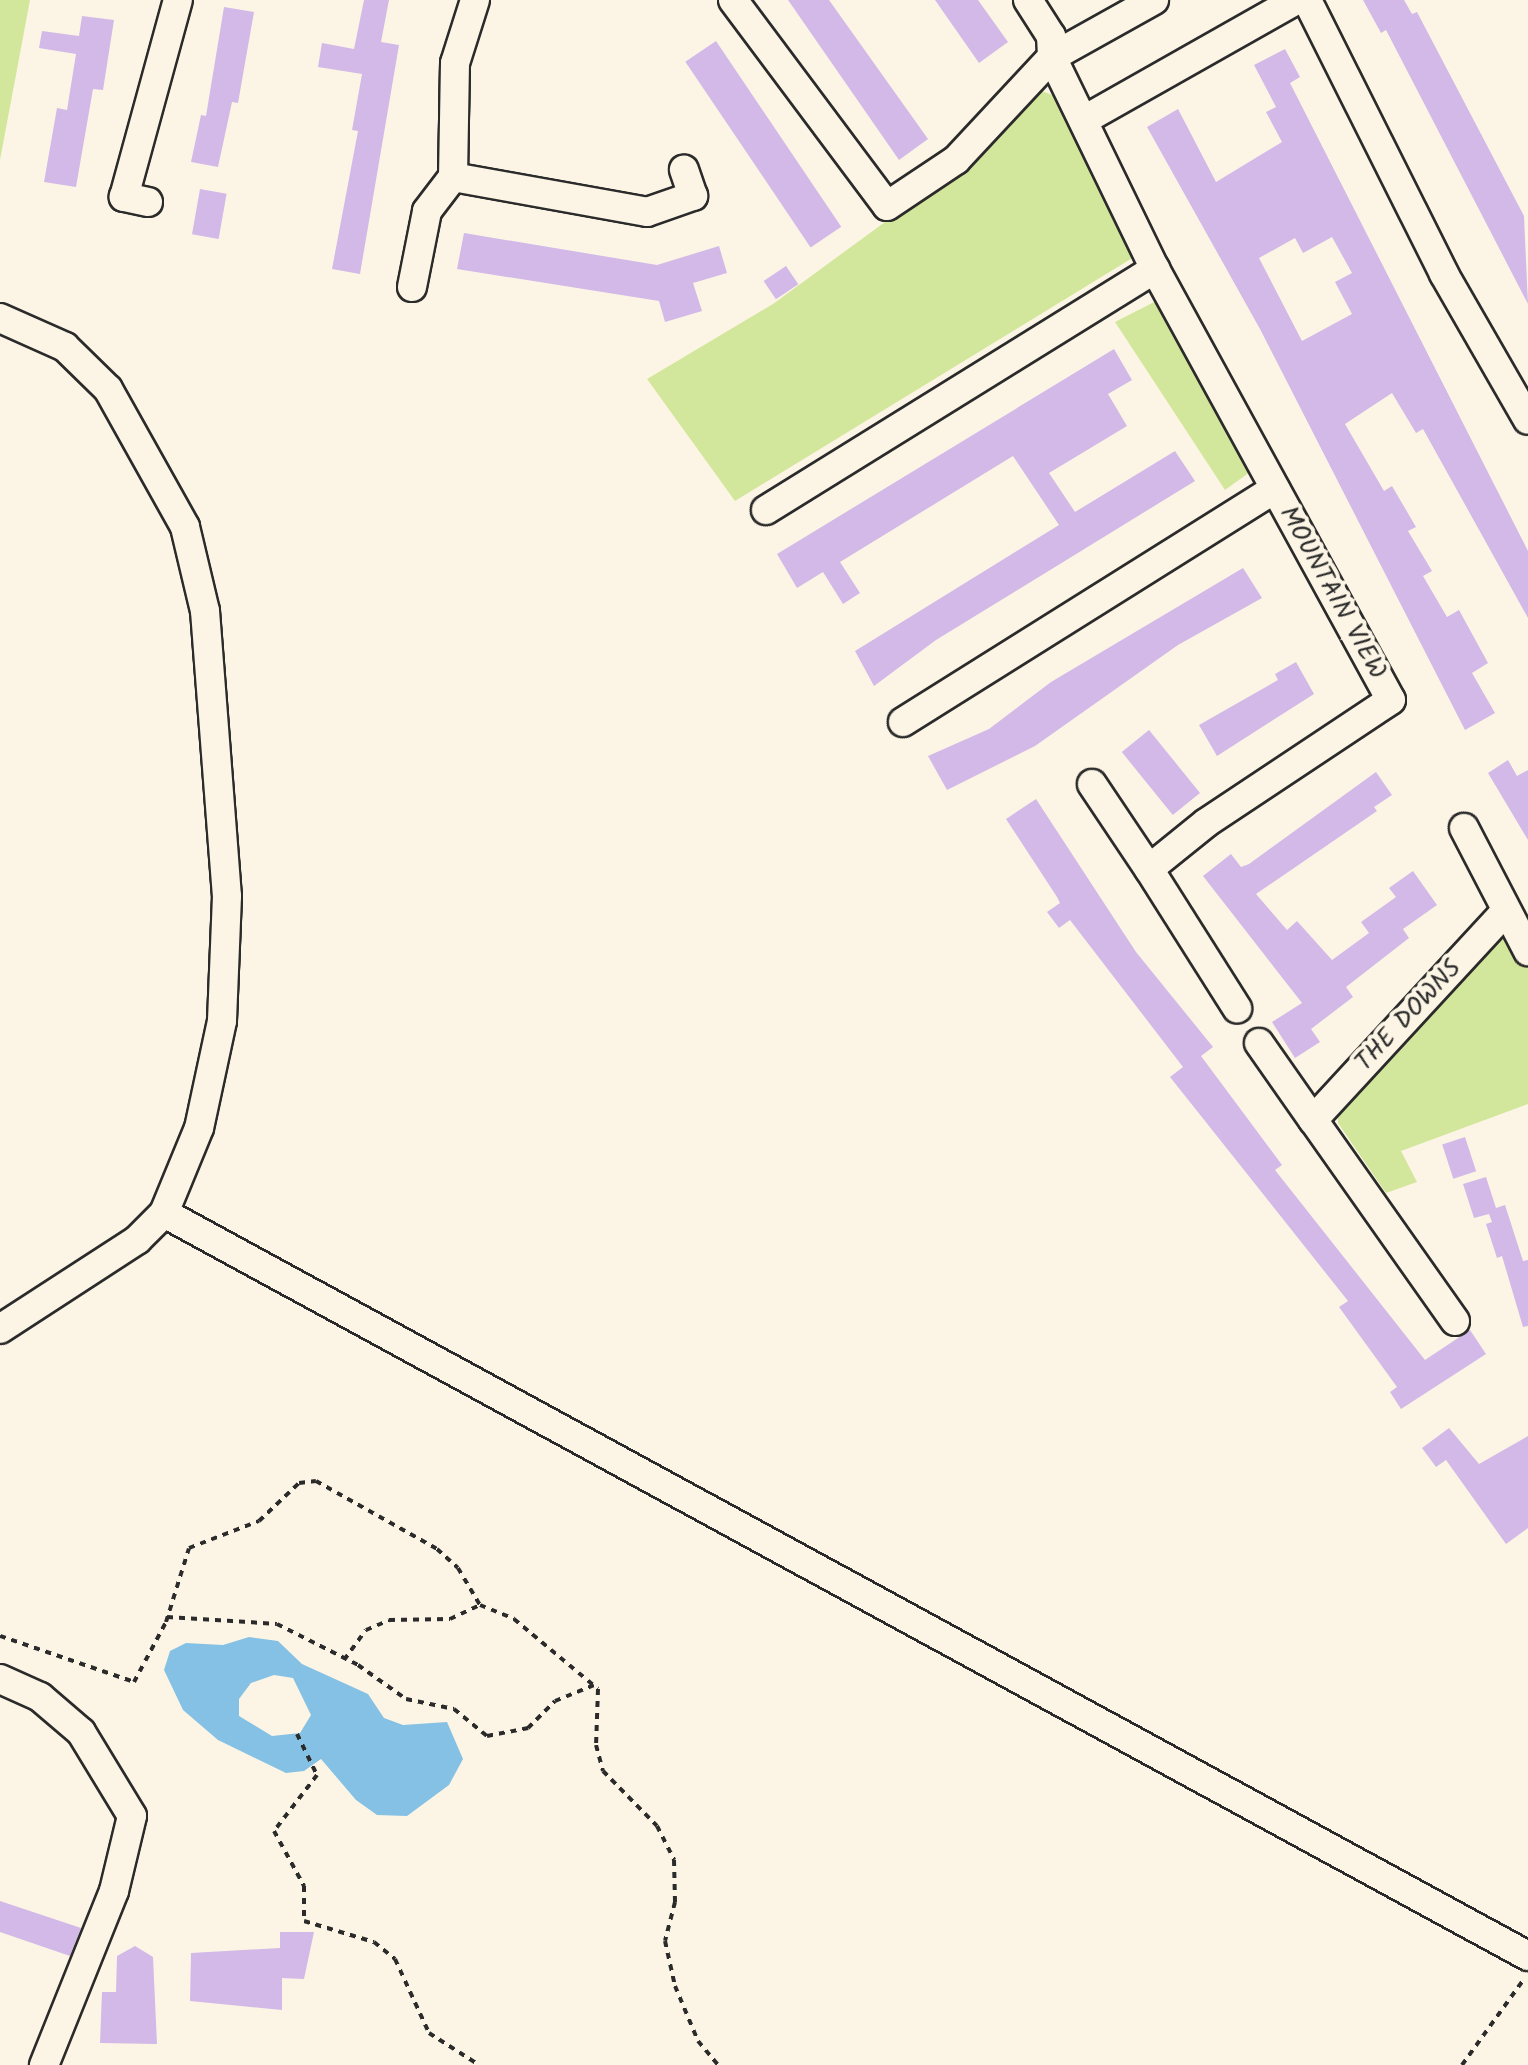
<!DOCTYPE html>
<style>
body{margin:0}
#map{position:relative;width:1528px;height:2065px;overflow:hidden;background:#fcf5e5;font-family:Kalam,sans-serif}
div>[style]{position:absolute}
.green>*{inset:0;background:#d3e79c}
.water>*{inset:0;background:#85c1e4}
.building>*{inset:0;background:#d2b9e8;transform-origin:0 0}
.path>*{height:4px;margin-top:-2px;transform-origin:0;background:repeating-linear-gradient(90deg,#2b2b2b 0 6px,transparent 0 12px)}
.roads{filter:drop-shadow(2px 0 #2b2b2b) drop-shadow(-2px 0 #2b2b2b) drop-shadow(0 2px #2b2b2b) drop-shadow(0 -2px #2b2b2b)}
.minor>*{height:28px;margin:-14px;padding:0 14px;transform-origin:14px;border-radius:14px;background:#fcf5e5}
span{translate:-50% -50%;white-space:nowrap;text-align:center;line-height:1.15;-webkit-text-stroke:8px #fcf5e5;paint-order:stroke}
.street-label{font-size:26px;color:#2b2b2b}
</style>
<div id="map">
<div class="green">
<div style="clip-path:polygon(0 0,30px 0,0 160px)"></div>
<div style="clip-path:polygon(1037px 89px,1052px 95px,1134px 257px,735px 501px,647px 379px,773px 304px,885px 222px,961px 166px)"></div>
<div style="clip-path:polygon(1160px 299px,1250px 472px,1225px 490px,1115px 322px)"></div>
<div style="clip-path:polygon(1491px 935px,1507px 937px,1528px 968px,1528px 1104px,1401px 1151px,1417px 1182px,1386px 1193px,1338px 1123px,1338px 1113px)"></div>
</div>
<div class="water">
<div style="clip-path:polygon(evenodd,249px 1637px,278px 1641px,302px 1664px,368px 1694px,384px 1718px,403px 1725px,447px 1722px,463px 1759px,449px 1785px,407px 1816px,377px 1815px,356px 1800px,321px 1759px,304px 1771px,286px 1773px,218px 1740px,183px 1710px,164px 1670px,170px 1651px,186px 1643px,223px 1645px,249px 1637px,274px 1675px,293px 1678px,311px 1715px,300px 1733px,272px 1736px,239px 1716px,239px 1699px,251px 1683px,274px 1675px)"></div>
</div>
<div class="building">
<div style="clip-path:polygon(364px 0,389px 0,381px 42px,399px 45px,360px 274px,332px 269px,358px 131px,352px 130px,362px 74px,318px 67px,322px 43px,354px 49px)"></div>
<div style="clip-path:polygon(788px 0,829px 0,928px 139px,899px 160px)"></div>
<div style="clip-path:polygon(935px 0,978px 0,1008px 42px,979px 63px)"></div>
<div style="clip-path:polygon(1363px 0,1404px 0,1412px 14px,1417px 12px,1524px 216px,1528px 304px,1386px 30px,1381px 33px)"></div>
<div style="clip-path:polygon(224px 7px,254px 12px,238px 103px,232px 102px,218px 167px,191px 162px,201px 115px,206px 116px)"></div>
<div style="clip-path:polygon(82px 16px,114px 20px,103px 90px,93px 89px,76px 187px,44px 182px,57px 108px,67px 110px,76px 54px,39px 48px,42px 31px,79px 36px)"></div>
<div style="left:716px;top:41px;width:224px;height:37px;rotate:56deg"></div>
<div style="clip-path:polygon(evenodd,1285px 49px,1300px 77px,1290px 83px,1528px 551px,1528px 618px,1423px 429px,1416px 433px,1392px 393px,1345px 424px,1384px 491px,1392px 486px,1416px 527px,1408px 531px,1432px 571px,1423px 576px,1447px 617px,1459px 610px,1488px 663px,1472px 673px,1495px 713px,1465px 730px,1260px 329px,1147px 127px,1178px 109px,1216px 182px,1282px 142px,1266px 112px,1276px 107px,1254px 65px,1285px 49px,1332px 237px,1352px 273px,1335px 282px,1352px 314px,1302px 341px,1259px 258px,1295px 238px,1303px 253px,1332px 237px)"></div>
<div style="left:200px;top:189px;width:27px;height:46px;rotate:10deg"></div>
<div style="clip-path:polygon(464px 233px,657px 265px,719px 246px,727px 273px,693px 283px,702px 311px,665px 322px,659px 301px,457px 269px)"></div>
<div style="left:786px;top:266px;width:22px;height:27px;rotate:56deg"></div>
<div style="clip-path:polygon(1114px 349px,1132px 380px,1108px 394px,1127px 426px,1049px 473px,1075px 512px,1175px 451px,1195px 481px,936px 640px,874px 686px,855px 651px,1059px 525px,1013px 456px,840px 562px,860px 593px,843px 604px,823px 572px,797px 588px,777px 554px)"></div>
<div style="clip-path:polygon(1243px 568px,1262px 598px,1178px 645px,1035px 746px,947px 790px,928px 756px,989px 729px,1051px 682px)"></div>
<div style="clip-path:polygon(1296px 662px,1314px 694px,1217px 756px,1199px 725px,1278px 680px,1275px 674px)"></div>
<div style="left:1149px;top:730px;width:81px;height:35px;rotate:51deg"></div>
<div style="clip-path:polygon(1508px 760px,1517px 776px,1528px 770px,1528px 840px,1488px 773px)"></div>
<div style="clip-path:polygon(1376px 772px,1392px 795px,1374px 807px,1377px 811px,1256px 894px,1287px 930px,1297px 921px,1332px 960px,1369px 933px,1361px 922px,1396px 897px,1389px 888px,1413px 871px,1437px 905px,1403px 929px,1409px 938px,1346px 987px,1353px 997px,1311px 1029px,1320px 1042px,1295px 1058px,1272px 1022px,1302px 1003px,1203px 876px,1231px 854px,1241px 867px,1249px 864px)"></div>
<div style="clip-path:polygon(1036px 799px,1136px 952px,1213px 1047px,1201px 1056px,1282px 1165px,1275px 1170px,1425px 1360px,1470px 1330px,1486px 1354px,1401px 1409px,1390px 1392px,1397px 1387px,1339px 1307px,1348px 1301px,1170px 1077px,1183px 1067px,1070px 920px,1059px 928px,1047px 912px,1060px 903px,1057px 897px,1006px 819px)"></div>
<div style="left:1465px;top:1137px;width:36px;height:24px;rotate:72deg"></div>
<div style="clip-path:polygon(1486px 1177px,1496px 1208px,1505px 1205px,1523px 1261px,1528px 1260px,1528px 1326px,1523px 1327px,1502px 1256px,1497px 1258px,1486px 1224px,1492px 1222px,1489px 1214px,1474px 1218px,1463px 1184px)"></div>
<div style="clip-path:polygon(1449px 1428px,1479px 1464px,1528px 1436px,1528px 1528px,1506px 1544px,1446px 1460px,1436px 1467px,1422px 1448px)"></div>
<div style="clip-path:polygon(0 1901px,81px 1928px,70px 1956px,0 1932px)"></div>
<div style="clip-path:polygon(280px 1932px,314px 1932px,304px 1979px,282px 1978px,282px 2010px,190px 2001px,191px 1953px,280px 1948px)"></div>
<div style="clip-path:polygon(135px 1946px,153px 1957px,157px 2044px,100px 2043px,102px 1992px,116px 1992px,117px 1956px)"></div>
</div>
<div class="path">
<div style="left:167px;top:1617px;width:110px;rotate:3.6deg"></div>
<div style="left:277px;top:1624px;width:91px;rotate:26.8deg"></div>
<div style="left:358px;top:1665px;width:59px;rotate:35.3deg"></div>
<div style="left:406px;top:1699px;width:49px;rotate:11.8deg"></div>
<div style="left:454px;top:1709px;width:43px;rotate:39.3deg"></div>
<div style="left:487px;top:1736px;width:42px;rotate:-11deg"></div>
<div style="left:528px;top:1728px;width:38px;rotate:-45deg"></div>
<div style="left:555px;top:1701px;width:42px;rotate:-22.3deg"></div>
<div style="left:0;top:1636px;width:142px;rotate:18.9deg"></div>
<div style="left:134px;top:1682px;width:68px;rotate:-61.9deg"></div>
<div style="left:166px;top:1622px;width:77px;rotate:-72.7deg"></div>
<div style="left:189px;top:1548px;width:75px;rotate:-21.1deg"></div>
<div style="left:259px;top:1521px;width:55px;rotate:-43.5deg"></div>
<div style="left:299px;top:1483px;width:17px;rotate:-7deg"></div>
<div style="left:316px;top:1481px;width:139px;rotate:29.3deg"></div>
<div style="left:437px;top:1549px;width:28px;rotate:42deg"></div>
<div style="left:458px;top:1568px;width:43px;rotate:59.3deg"></div>
<div style="left:480px;top:1605px;width:37px;rotate:22deg"></div>
<div style="left:514px;top:1619px;width:109px;rotate:39.8deg"></div>
<div style="left:598px;top:1689px;width:56px;rotate:92deg"></div>
<div style="left:596px;top:1745px;width:27px;rotate:75deg"></div>
<div style="left:603px;top:1771px;width:77px;rotate:45.5deg"></div>
<div style="left:657px;top:1826px;width:38px;rotate:63deg"></div>
<div style="left:674px;top:1860px;width:42px;rotate:88.6deg"></div>
<div style="left:675px;top:1902px;width:40px;rotate:104.4deg"></div>
<div style="left:665px;top:1941px;width:46px;rotate:77.5deg"></div>
<div style="left:675px;top:1986px;width:60px;rotate:67.3deg"></div>
<div style="left:698px;top:2041px;width:31px;rotate:50deg"></div>
<div style="left:344px;top:1660px;width:37px;rotate:-54deg"></div>
<div style="left:366px;top:1630px;width:25px;rotate:-23deg"></div>
<div style="left:389px;top:1620px;width:61px;rotate:-0.9deg"></div>
<div style="left:450px;top:1619px;width:33px;rotate:-25deg"></div>
<div style="left:297px;top:1734px;width:46px;rotate:64deg"></div>
<div style="left:317px;top:1775px;width:71px;rotate:127.5deg"></div>
<div style="left:274px;top:1831px;width:63px;rotate:61.4deg"></div>
<div style="left:304px;top:1886px;width:35px;rotate:90deg"></div>
<div style="left:304px;top:1921px;width:73px;rotate:16.7deg"></div>
<div style="left:374px;top:1942px;width:27px;rotate:39deg"></div>
<div style="left:395px;top:1959px;width:81px;rotate:65.3deg"></div>
<div style="left:429px;top:2033px;width:59px;rotate:32.6deg"></div>
<div style="left:1462px;top:2065px;width:106px;rotate:-54.2deg"></div>
</div>
<div class="roads">
<div class="minor">
<div style="left:475px;top:0;width:66px;rotate:107.6deg"></div>
<div style="left:455px;top:63px;width:114px;rotate:91deg"></div>
<div style="left:453px;top:177px;width:197px;rotate:10.2deg"></div>
<div style="left:647px;top:212px;width:49px;rotate:-19.2deg"></div>
<div style="left:693px;top:196px;width:28px;rotate:-109deg"></div>
<div style="left:733px;top:0;width:257px;rotate:53.2deg"></div>
<div style="left:887px;top:206px;width:83px;rotate:-33.7deg"></div>
<div style="left:956px;top:160px;width:141px;rotate:-47deg"></div>
<div style="left:1052px;top:57px;width:117px;rotate:-29.2deg"></div>
<div style="left:1028px;top:0;width:43px;rotate:57.4deg"></div>
<div style="left:1051px;top:36px;width:21px;rotate:87deg"></div>
<div style="left:1052px;top:57px;width:236px;rotate:64.1deg"></div>
<div style="left:1155px;top:269px;width:491px;rotate:61.3deg"></div>
<div style="left:1391px;top:700px;width:222px;rotate:146.4deg"></div>
<div style="left:1206px;top:823px;width:73px;rotate:141.1deg"></div>
<div style="left:1149px;top:869px;width:165px;rotate:57.7deg"></div>
<div style="left:1307px;top:0;width:306px;rotate:63.4deg"></div>
<div style="left:1444px;top:274px;width:168px;rotate:60.1deg"></div>
<div style="left:1084px;top:120px;width:244px;rotate:-29.5deg"></div>
<div style="left:148px;top:202px;width:25px;rotate:-168deg"></div>
<div style="left:124px;top:197px;width:204px;rotate:-74.7deg"></div>
<div style="left:412px;top:287px;width:77px;rotate:-78.8deg"></div>
<div style="left:427px;top:211px;width:43px;rotate:-52.6deg"></div>
<div style="left:0;top:318px;width:71px;rotate:24deg"></div>
<div style="left:65px;top:347px;width:60px;rotate:44.3deg"></div>
<div style="left:108px;top:389px;width:158px;rotate:60.8deg"></div>
<div style="left:185px;top:527px;width:86px;rotate:76.6deg"></div>
<div style="left:205px;top:611px;width:286px;rotate:85.6deg"></div>
<div style="left:227px;top:896px;width:125px;rotate:92.3deg"></div>
<div style="left:222px;top:1021px;width:109px;rotate:102.1deg"></div>
<div style="left:199px;top:1128px;width:92px;rotate:112.4deg"></div>
<div style="left:164px;top:1213px;width:38px;rotate:135deg"></div>
<div style="left:137px;top:1240px;width:163px;rotate:147deg"></div>
<div style="left:766px;top:510px;width:458px;rotate:-31.8deg"></div>
<div style="left:903px;top:722px;width:439px;rotate:-32.1deg"></div>
<div style="left:1092px;top:784px;width:102px;rotate:56.2deg"></div>
<div style="left:1464px;top:828px;width:139px;rotate:62.5deg"></div>
<div style="left:1259px;top:1043px;width:94px;rotate:55deg"></div>
<div style="left:164px;top:1213px;width:1553px;rotate:28.58deg"></div>
<div style="left:1455px;top:1321px;width:246px;rotate:-125.2deg"></div>
<div style="left:1313px;top:1120px;width:283px;rotate:-47.3deg"></div>
<div style="left:0;top:1679px;width:44px;rotate:24.2deg"></div>
<div style="left:40px;top:1697px;width:54px;rotate:40.5deg"></div>
<div style="left:81px;top:1732px;width:98px;rotate:58.7deg"></div>
<div style="left:132px;top:1816px;width:77px;rotate:103.5deg"></div>
<div style="left:114px;top:1891px;width:188px;rotate:111.9deg"></div>
</div>
</div>
<div class="street-label">
<span style="left:1332px;top:593px;rotate:61deg">MOUNTAIN VIEW</span>
<span style="left:1409px;top:1016px;rotate:-47deg">THE DOWNS</span>
</div>
</div>
